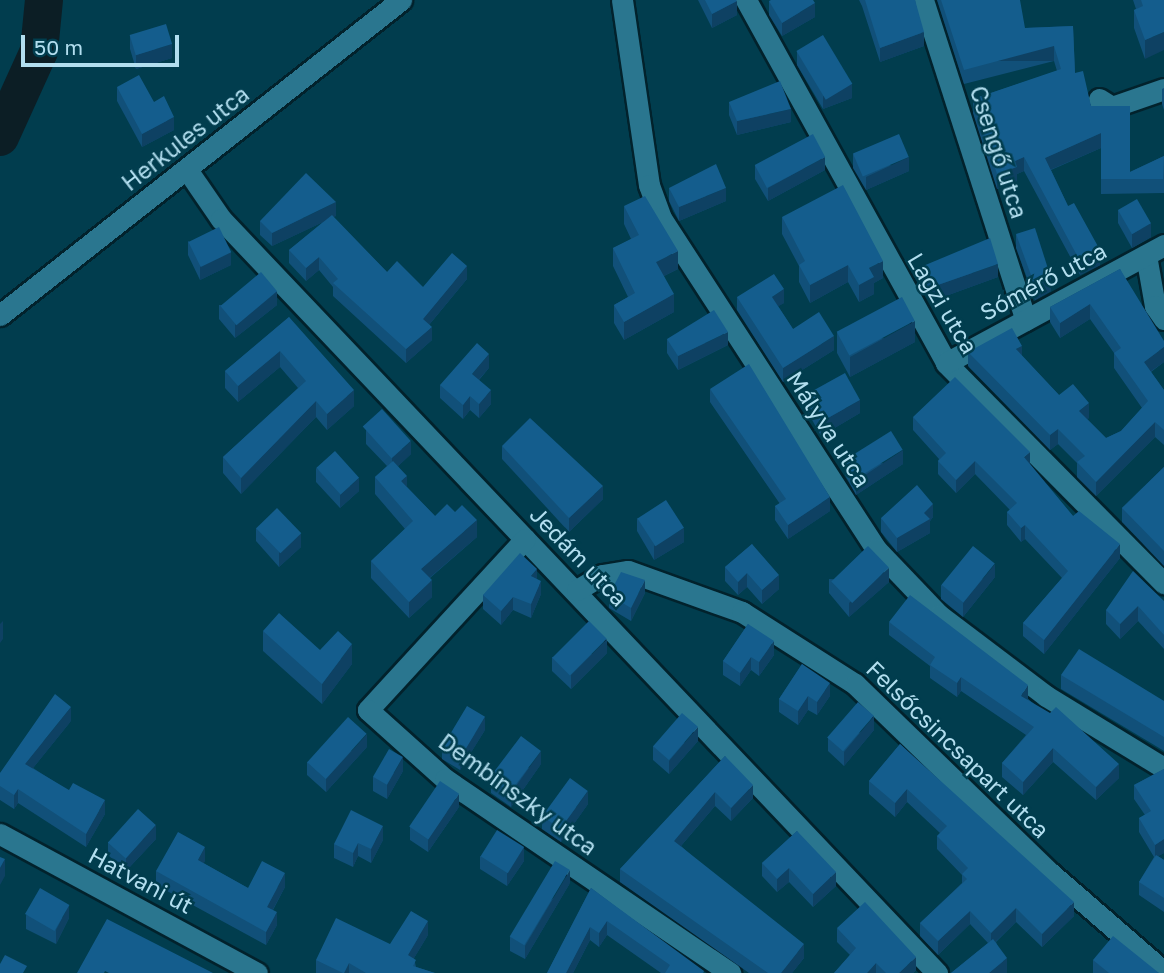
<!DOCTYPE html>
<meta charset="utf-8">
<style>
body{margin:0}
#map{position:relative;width:1164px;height:973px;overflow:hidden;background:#013d4e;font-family:"Golos Text",sans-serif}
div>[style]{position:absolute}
.river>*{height:38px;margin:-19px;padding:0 19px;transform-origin:19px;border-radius:19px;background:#0c1e25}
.roads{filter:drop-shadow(2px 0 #02222c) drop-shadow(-2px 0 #02222c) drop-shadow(0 2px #02222c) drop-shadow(0 -2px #02222c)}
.minor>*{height:21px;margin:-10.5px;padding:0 10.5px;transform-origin:10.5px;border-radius:10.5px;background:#2a768f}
.wall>*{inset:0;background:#115079}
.shaded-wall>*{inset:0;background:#0e4163;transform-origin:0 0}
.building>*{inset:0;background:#145d8d;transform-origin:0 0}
span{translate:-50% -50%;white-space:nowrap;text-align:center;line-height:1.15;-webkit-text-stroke:5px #013d4e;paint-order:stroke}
.street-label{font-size:23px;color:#b2deef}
.scale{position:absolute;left:21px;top:35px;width:158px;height:32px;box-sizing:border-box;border:4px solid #b2deef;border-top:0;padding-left:9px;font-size:21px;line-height:24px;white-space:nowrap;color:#b2deef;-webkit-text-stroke:5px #013d4e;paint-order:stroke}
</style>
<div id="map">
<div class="river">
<div style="left:0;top:137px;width:94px;rotate:-65.6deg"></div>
<div style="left:39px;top:51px;width:51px;rotate:-84.4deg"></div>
</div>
<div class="roads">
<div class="minor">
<div style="left:622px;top:0;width:187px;rotate:81.7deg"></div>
<div style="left:649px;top:185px;width:35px;rotate:70deg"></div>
<div style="left:661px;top:218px;width:395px;rotate:57deg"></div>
<div style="left:876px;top:549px;width:91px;rotate:46.3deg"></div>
<div style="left:939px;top:615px;width:134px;rotate:37.1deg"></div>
<div style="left:1046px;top:696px;width:138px;rotate:31.4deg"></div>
<div style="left:746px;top:0;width:414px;rotate:61.1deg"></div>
<div style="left:946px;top:363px;width:310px;rotate:45.3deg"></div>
<div style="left:923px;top:0;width:336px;rotate:72.2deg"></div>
<div style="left:1099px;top:99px;width:15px;rotate:32deg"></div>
<div style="left:1112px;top:107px;width:55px;rotate:-19.1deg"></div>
<div style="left:188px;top:171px;width:58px;rotate:55.5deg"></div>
<div style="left:221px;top:219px;width:1040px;rotate:46.48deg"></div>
<div style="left:1146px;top:255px;width:52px;rotate:80deg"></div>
<div style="left:1155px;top:306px;width:16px;rotate:55deg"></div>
<div style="left:0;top:315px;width:510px;rotate:-38.15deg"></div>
<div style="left:946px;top:363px;width:248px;rotate:-28.4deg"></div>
<div style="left:525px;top:539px;width:232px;rotate:132.6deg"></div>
<div style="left:368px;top:710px;width:103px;rotate:41.9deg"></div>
<div style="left:445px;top:779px;width:345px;rotate:34.2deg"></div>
<div style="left:577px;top:590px;width:29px;rotate:-31deg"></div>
<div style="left:602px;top:575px;width:26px;rotate:-9deg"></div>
<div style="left:628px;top:571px;width:121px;rotate:19.8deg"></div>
<div style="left:742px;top:612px;width:134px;rotate:32.5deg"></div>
<div style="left:855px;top:684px;width:269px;rotate:44.1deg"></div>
<div style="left:1048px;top:871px;width:154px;rotate:41deg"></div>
<div style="left:0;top:834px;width:292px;rotate:28.4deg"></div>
</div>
</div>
<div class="wall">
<div style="clip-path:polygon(698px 0,736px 0,737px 15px,712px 28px)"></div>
<div style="clip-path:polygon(859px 0,915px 0,924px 46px,880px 62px,862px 6px)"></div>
<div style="clip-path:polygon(937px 0,985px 0,1025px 28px,1073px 26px,1075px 73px,1091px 106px,1130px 172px,1164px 156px,1164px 193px,1101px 194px,1101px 148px,1051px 170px,1068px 206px,1100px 265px,1080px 275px,1024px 171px,1017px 174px,1017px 181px,997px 189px,973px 113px,973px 99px,1057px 71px,1054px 61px,964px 84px)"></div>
<div style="clip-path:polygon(1133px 0,1164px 0,1145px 59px,1134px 28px,1134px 10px,1136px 9px)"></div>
<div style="clip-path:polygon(769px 1px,815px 17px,782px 36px,769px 15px)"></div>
<div style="clip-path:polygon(130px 35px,172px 58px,136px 69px,130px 49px)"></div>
<div style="clip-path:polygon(797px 51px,852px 98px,823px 109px,797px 65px)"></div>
<div style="clip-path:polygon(117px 87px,154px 102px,174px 130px,142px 147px,117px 101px)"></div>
<div style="clip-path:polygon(1164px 88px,1164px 110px,1162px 104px,1162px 89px)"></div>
<div style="clip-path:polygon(729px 102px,791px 122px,737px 135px,729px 115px)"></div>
<div style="clip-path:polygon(853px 154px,909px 171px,866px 190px,853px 168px)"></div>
<div style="clip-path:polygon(755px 165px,825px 170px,768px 201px,755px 179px)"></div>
<div style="clip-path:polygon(669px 188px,726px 201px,679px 221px,669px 201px)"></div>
<div style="clip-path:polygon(624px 206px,678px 269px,664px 276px,674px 312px,624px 340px,614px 323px,614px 305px,628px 297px,613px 266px,613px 248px,631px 239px,624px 224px)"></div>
<div style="clip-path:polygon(1118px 210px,1151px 237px,1132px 248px,1118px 223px)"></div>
<div style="clip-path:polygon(336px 216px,333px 217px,387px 272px,423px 287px,467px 279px,429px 325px,432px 340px,406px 363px,333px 296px,333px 287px,319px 270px,306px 281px,289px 263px,289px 250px,323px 222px,272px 246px,260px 235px,260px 221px)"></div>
<div style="clip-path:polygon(782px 217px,883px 278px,874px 283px,874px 294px,859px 302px,848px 282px,810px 303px,799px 282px,799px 266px,782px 234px)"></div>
<div style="clip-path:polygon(1016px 234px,1051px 291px,1035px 300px,1016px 248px)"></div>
<div style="clip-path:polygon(188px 241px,231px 265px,200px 280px,188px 255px)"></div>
<div style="clip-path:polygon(923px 266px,998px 277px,932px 301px,923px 280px)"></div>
<div style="clip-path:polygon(1120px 269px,1164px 362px,1151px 372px,1164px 390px,1164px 445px,1155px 437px,1096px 496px,1077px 477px,1077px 463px,1058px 444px,1050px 450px,968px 366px,968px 352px,1022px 356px,1059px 395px,1089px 418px,1087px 419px,1106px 438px,1121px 431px,1142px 408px,1114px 368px,1114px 353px,1090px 319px,1060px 338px,1050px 322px,1050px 307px)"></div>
<div style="clip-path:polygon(737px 297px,784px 303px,778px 306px,793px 329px,834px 350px,783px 382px,737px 310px)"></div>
<div style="clip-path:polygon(219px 305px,277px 305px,235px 338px,219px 319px)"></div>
<div style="clip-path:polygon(289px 317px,354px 406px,327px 430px,316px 417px,241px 494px,223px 473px,223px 457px,298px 388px,280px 367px,238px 402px,225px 388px,225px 371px)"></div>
<div style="clip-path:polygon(837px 333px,915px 342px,850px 377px,837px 353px)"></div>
<div style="clip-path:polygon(667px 339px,728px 345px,678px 370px,667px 353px)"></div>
<div style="clip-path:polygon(489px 368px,479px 380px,491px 404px,479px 418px,470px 410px,463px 419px,440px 398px,440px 385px)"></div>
<div style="clip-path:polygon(710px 389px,830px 511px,788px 539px,775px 520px,775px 506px,780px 504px,710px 402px)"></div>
<div style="clip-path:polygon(806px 396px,860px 413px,821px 436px,806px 409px)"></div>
<div style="clip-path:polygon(913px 417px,1030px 464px,1073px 516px,1120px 558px,1044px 654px,1023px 636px,1023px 623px,1062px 578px,1025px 539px,1021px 542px,1007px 525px,1007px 512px,1010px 510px,975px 474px,956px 493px,938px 474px,938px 461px,939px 459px,913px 430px)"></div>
<div style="clip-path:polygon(366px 430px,411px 454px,398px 466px,407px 487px,435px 516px,477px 537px,430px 578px,432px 597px,409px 618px,371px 578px,371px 561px,405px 529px,375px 494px,375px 477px,387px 466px,366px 444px)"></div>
<div style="clip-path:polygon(502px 446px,603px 499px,569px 532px,502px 459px)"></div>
<div style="clip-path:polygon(845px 462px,903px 464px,856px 495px,845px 475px)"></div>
<div style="clip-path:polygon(1164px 467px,1164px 566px,1122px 522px,1122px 508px)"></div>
<div style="clip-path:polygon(316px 468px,359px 491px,340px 508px,316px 482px)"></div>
<div style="clip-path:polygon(933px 517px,930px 521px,930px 533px,897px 552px,881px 532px,881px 518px)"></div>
<div style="clip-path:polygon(637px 518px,684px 542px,654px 560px,637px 531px)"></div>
<div style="clip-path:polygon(256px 528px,301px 547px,279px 567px,256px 541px)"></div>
<div style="clip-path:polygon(752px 544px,779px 589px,762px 604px,747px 587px,738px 595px,725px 581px,725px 567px)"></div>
<div style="clip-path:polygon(995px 577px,963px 617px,941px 599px,941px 585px)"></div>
<div style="clip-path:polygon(537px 579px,541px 594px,531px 618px,513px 610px,501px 625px,483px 609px,483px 595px)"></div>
<div style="clip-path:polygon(829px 579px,889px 582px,849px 617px,829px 593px)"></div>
<div style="clip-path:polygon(645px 593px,631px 621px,609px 608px,609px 595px)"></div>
<div style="clip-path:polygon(1164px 601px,1164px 649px,1138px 621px,1120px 639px,1106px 624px,1106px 610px)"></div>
<div style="clip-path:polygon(889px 622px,1028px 699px,1119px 778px,1096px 800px,1053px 762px,1023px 795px,1002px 777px,1002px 763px,1026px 735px,961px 691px,957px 697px,930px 678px,930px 666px,889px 635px)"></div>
<div style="clip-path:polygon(748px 624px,774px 655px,759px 676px,751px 670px,740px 686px,723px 675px,723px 661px)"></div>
<div style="clip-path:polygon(263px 631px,320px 650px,352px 664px,322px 704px,263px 651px)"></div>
<div style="clip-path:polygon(607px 653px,571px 689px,552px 671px,552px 657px)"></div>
<div style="clip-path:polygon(802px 664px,830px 696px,817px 715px,808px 710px,798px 725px,779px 712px,779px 699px)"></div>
<div style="clip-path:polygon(1061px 675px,1164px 701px,1164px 751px,1061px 689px)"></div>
<div style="clip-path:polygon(71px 721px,33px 768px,105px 814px,86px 847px,18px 803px,14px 809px,0 800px,0 773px)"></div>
<div style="clip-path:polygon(485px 730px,460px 770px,442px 759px,442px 745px)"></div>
<div style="clip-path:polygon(874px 730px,844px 766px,828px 751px,828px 738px)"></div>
<div style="clip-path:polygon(698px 741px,669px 774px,653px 760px,653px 746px)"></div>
<div style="clip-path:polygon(900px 744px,1074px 916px,1042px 947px,1016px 922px,996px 942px,1007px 972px,1006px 973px,951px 973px,988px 943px,970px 924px,938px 955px,920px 936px,920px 923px,962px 883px,962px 875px,937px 849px,937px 836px,940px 833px,907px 802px,895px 817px,869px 794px,869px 781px)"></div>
<div style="clip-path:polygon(367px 747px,326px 792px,307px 775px,307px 762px)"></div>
<div style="clip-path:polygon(725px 756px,753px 798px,731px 821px,715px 806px,681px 846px,804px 958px,792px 973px,749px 973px,620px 882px,620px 869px)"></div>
<div style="clip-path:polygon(541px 764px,511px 807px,491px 793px,491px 779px)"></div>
<div style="clip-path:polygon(1164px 769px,1164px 853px,1158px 856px,1164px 860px,1164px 912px,1139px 895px,1139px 882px,1154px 857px,1139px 832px,1139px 818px,1145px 815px,1134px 799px,1134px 785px)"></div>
<div style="clip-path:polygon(403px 771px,387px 799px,373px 791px,373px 777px)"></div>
<div style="clip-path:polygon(588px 804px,561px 842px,542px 829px,542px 816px)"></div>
<div style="clip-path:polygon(459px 807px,428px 852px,410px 840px,410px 827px)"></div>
<div style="clip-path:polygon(797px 831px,836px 886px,813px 907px,789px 882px,777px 892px,762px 876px,762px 863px)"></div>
<div style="clip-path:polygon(156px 839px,126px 871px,108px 855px,108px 842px)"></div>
<div style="clip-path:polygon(383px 840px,371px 863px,358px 856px,353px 867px,334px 858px,334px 844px)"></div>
<div style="clip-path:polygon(480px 856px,524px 861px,507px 886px,480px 869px)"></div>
<div style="clip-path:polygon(205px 861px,203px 863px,248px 888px,285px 887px,273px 910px,277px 925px,266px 945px,156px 885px,156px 871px)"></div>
<div style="clip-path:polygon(570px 883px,525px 959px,510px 951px,510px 937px)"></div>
<div style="clip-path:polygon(591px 888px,704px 973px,661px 973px,607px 935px,599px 947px,590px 940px,573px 973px,547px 973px)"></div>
<div style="clip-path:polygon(26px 915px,69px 918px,56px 944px,26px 929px)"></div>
<div style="clip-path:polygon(837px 928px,916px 970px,913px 973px,834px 973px,850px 955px,837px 942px)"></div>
<div style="clip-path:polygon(428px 935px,414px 958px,416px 967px,435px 973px,316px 973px,316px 960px,390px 944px)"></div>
<div style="clip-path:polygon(1093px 960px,1159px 973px,1093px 973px)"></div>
</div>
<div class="shaded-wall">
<div style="clip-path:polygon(737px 1px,737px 15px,712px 28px,712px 14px)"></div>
<div style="clip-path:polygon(815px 3px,815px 17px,782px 36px,782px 23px)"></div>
<div style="clip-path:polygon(924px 32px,924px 46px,880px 62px,880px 48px)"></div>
<div style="clip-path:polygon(1164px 32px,1164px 50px,1145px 59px,1145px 40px)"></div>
<div style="clip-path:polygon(172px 44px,172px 58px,136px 69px,136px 55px)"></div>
<div style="left:1054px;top:46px;width:15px;height:93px;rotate:90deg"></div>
<div style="clip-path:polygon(852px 84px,852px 98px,823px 109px,823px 96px)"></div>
<div style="clip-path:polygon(791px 109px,791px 122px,737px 135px,737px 121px)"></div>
<div style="clip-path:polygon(174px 117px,174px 130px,142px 147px,142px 134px)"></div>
<div style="clip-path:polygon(1101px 133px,1101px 148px,1045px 172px,1045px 158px)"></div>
<div style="clip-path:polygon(825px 157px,825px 170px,768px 201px,768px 188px)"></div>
<div style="clip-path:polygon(909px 157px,909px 171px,866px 190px,866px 177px)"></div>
<div style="clip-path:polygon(1024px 157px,1024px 171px,1017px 174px,1017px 181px,997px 189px,997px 174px,1015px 161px)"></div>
<div style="clip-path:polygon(726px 188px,726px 201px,679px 221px,679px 207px)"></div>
<div style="clip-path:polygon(336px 202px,336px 216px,272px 246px,272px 233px)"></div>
<div style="clip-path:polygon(1151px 223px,1151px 237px,1132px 248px,1132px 234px)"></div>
<div style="clip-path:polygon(1100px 250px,1100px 265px,1080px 275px,1080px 261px)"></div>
<div style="clip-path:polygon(678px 251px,678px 269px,656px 280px,656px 262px)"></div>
<div style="clip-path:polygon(231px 252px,231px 265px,200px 280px,200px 266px)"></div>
<div style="clip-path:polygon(319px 257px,319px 270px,306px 281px,306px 268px)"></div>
<div style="clip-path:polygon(883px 261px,883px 278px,874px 283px,874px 294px,859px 302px,859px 285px,869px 268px)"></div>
<div style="clip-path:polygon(998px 264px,998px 277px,932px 301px,932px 287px)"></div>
<div style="clip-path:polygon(848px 265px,848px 282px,810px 303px,810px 285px)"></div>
<div style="clip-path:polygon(467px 266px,467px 279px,423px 332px,423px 319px)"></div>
<div style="clip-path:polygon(1051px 278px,1051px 291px,1035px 300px,1035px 286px)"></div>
<div style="clip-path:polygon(784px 289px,784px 303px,772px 310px,772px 297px)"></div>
<div style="clip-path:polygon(277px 291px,277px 305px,235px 338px,235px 325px)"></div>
<div style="clip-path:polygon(674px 294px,674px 312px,624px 340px,624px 322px)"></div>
<div style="clip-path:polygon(1090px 304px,1090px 319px,1060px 338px,1060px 323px)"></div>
<div style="clip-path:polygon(915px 321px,915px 342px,850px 377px,850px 357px)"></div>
<div style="clip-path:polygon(432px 327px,432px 340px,406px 363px,406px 349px)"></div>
<div style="clip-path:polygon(728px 332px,728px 345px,678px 370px,678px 356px)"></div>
<div style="clip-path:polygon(834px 336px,834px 350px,783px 382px,783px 368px)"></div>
<div style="clip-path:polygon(1022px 346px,1022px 360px,1016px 349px)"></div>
<div style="clip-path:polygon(1164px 347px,1164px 362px,1144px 376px,1144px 362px)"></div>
<div style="clip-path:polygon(280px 351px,280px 367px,238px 402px,238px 386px)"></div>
<div style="clip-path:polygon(489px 354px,489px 368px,472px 387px,472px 374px)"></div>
<div style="clip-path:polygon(354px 390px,354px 406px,327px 430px,327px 414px)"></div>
<div style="clip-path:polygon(491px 390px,491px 404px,479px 418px,479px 404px)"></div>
<div style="clip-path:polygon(470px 396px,470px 410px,463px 419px,463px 405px)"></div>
<div style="clip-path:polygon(860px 400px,860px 413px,821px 436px,821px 422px)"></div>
<div style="clip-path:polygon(316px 401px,316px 417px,241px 494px,241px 478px)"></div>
<div style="clip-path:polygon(1089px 403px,1089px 418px,1079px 425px,1079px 411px)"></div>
<div style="clip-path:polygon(1155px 422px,1155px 437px,1096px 496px,1096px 482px)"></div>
<div style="clip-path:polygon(1058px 429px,1058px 444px,1050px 450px,1050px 435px)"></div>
<div style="clip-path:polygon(411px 441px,411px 454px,392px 472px,392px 458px)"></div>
<div style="clip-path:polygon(903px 450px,903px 464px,856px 495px,856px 481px)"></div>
<div style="clip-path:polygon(1030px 452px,1030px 466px,1024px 457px)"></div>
<div style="clip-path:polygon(975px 461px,975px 474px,956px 493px,956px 480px)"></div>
<div style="clip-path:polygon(407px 476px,407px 493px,401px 481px)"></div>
<div style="clip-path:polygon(359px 478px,359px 491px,340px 508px,340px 495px)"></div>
<div style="clip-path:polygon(603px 486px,603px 499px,569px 532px,569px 518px)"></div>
<div style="clip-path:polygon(830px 497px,830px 511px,788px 539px,788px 525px)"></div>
<div style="clip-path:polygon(933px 504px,933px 517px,930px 521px,930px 533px,897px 552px,897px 538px)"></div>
<div style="clip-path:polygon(477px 520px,477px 537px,421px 585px,421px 569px)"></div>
<div style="clip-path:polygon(1025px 525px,1025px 539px,1021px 542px,1021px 528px)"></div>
<div style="clip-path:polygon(684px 528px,684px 542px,654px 560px,654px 546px)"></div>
<div style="clip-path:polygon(301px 533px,301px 547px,279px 567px,279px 553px)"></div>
<div style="clip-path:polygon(1120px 544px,1120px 558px,1044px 654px,1044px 640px)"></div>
<div style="clip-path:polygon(995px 564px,995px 577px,963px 617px,963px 603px)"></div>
<div style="clip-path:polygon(889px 568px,889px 582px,849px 617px,849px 603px)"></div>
<div style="clip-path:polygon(537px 569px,537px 583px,531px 576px)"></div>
<div style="clip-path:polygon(747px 573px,747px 587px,738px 595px,738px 582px)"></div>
<div style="clip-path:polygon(779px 575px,779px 589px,762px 604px,762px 590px)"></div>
<div style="clip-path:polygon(432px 580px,432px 597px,409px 618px,409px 602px)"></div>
<div style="clip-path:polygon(645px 580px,645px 593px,631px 621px,631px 608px)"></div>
<div style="clip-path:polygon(541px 581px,541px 594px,531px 618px,531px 604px)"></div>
<div style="clip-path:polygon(513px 597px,513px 610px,501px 625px,501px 611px)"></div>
<div style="clip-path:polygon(1138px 606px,1138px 621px,1120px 639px,1120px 624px)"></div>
<div style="clip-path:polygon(3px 621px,3px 639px,0 643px,0 624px)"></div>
<div style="clip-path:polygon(607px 639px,607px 653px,571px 689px,571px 675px)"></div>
<div style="clip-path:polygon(774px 641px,774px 655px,759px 676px,759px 662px)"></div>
<div style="clip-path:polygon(352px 644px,352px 664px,322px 704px,322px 684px)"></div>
<div style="clip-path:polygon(751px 657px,751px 670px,740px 686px,740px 673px)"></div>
<div style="clip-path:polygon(961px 677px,961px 691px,957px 697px,957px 683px)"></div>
<div style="clip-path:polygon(830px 683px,830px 696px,817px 715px,817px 702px)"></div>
<div style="clip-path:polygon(1028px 685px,1028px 699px,1021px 709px,1021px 696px)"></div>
<div style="clip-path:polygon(808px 696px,808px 710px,798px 725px,798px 711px)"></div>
<div style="clip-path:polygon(71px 707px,71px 721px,25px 778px,25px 764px)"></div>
<div style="clip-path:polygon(874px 716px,874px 730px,844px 766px,844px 752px)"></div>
<div style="clip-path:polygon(485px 717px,485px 730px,460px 770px,460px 757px)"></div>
<div style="clip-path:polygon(698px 727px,698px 741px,669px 774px,669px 761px)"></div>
<div style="clip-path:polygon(367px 734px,367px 747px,326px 792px,326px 779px)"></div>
<div style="clip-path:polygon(1053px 748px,1053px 762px,1023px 795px,1023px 782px)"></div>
<div style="clip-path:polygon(541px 751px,541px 764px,511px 807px,511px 793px)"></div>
<div style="clip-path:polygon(403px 757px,403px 771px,387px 799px,387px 785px)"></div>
<div style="clip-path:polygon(1119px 764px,1119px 778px,1096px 800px,1096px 787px)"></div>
<div style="clip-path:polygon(753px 785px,753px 798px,731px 821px,731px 808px)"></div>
<div style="clip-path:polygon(18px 789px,18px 803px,14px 809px,14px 795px)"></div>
<div style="clip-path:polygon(907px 789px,907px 802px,895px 817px,895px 803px)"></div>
<div style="clip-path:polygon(588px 791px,588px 804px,561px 842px,561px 828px)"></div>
<div style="clip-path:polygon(715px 792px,715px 806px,674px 854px,674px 841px)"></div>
<div style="clip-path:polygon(459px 794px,459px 807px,428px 852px,428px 839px)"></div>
<div style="clip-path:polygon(105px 800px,105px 814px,86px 847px,86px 834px)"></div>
<div style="clip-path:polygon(156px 825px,156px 839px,126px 871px,126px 858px)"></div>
<div style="clip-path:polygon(383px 826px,383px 840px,371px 863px,371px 849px)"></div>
<div style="clip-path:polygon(1164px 839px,1164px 853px,1155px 858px,1155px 845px)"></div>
<div style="clip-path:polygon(358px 843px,358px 856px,353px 867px,353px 853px)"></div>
<div style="clip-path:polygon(205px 847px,205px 861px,198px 873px,198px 860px)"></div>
<div style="clip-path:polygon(524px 847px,524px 861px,507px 886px,507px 873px)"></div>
<div style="clip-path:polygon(5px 859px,5px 876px,0 885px,0 868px)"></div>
<div style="clip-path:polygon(789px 868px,789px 882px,777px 892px,777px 879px)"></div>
<div style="clip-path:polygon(570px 870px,570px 883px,525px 959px,525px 946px)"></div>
<div style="clip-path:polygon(836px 872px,836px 886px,813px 907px,813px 894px)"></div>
<div style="clip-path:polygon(285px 873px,285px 887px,267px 920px,267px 907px)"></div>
<div style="clip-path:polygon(1074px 902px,1074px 916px,1042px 947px,1042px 934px)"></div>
<div style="clip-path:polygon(69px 905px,69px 918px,56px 944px,56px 930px)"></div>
<div style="clip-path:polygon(1016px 908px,1016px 922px,991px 946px,991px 933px)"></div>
<div style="clip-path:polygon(970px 911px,970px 924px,938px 955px,938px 941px)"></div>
<div style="clip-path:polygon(277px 912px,277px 925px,266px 945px,266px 932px)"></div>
<div style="clip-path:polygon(428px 921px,428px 935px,408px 968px,408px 955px)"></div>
<div style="clip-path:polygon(607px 921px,607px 935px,599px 947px,599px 933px)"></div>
<div style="clip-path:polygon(590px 927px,590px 940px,573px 973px,566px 973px)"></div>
<div style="clip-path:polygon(804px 944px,804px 958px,792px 973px,781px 973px)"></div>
<div style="clip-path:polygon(916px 957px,916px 970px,913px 973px,899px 973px)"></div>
<div style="clip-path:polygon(1007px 958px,1007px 972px,1006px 973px,989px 973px)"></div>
<div style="clip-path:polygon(349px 963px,349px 973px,344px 973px)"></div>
<div style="clip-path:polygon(876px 963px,876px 973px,867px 973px)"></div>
</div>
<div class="building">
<div style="clip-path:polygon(705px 0,736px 0,737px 1px,712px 14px)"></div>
<div style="clip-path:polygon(771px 0,813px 0,815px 3px,782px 23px,769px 1px)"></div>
<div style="clip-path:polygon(865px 0,915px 0,924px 32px,880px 48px)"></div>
<div style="clip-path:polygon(941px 0,1020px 0,1025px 28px,1073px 26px,1075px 73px,1083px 71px,1091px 106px,1130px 106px,1130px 172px,1164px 156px,1163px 179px,1101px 179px,1101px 133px,1045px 158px,1068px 206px,1074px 203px,1100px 250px,1080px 261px,1024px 157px,1015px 161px,1017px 167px,997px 174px,973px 99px,1061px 69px,1054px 46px,964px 70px)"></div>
<div style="clip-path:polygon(1141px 0,1164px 0,1164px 32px,1145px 40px,1134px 10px,1143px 6px)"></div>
<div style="left:166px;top:24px;width:21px;height:38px;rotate:73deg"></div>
<div style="left:823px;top:35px;width:57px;height:31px;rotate:59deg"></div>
<div style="clip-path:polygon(139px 75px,154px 102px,164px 96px,174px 117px,142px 134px,117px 87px)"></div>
<div style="clip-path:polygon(780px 81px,791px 109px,737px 121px,729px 102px)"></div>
<div style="left:813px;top:134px;width:26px;height:66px;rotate:62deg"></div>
<div style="left:899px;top:134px;width:25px;height:50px;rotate:67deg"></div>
<div style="clip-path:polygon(716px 164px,726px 188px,679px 207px,669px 188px)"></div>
<div style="clip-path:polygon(306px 173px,336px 202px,272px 233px,260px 221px)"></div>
<div style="clip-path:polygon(843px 185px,883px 261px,869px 268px,874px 277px,859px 285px,848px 265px,810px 285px,799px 265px,805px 261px,782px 217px)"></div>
<div style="clip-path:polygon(645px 196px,678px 251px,656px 262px,674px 294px,624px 322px,614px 305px,635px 293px,613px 248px,639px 235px,624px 206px)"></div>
<div style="left:1137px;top:199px;width:28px;height:22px;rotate:60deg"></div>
<div style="clip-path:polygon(332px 215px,387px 272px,397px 261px,423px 287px,452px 253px,467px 266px,423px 319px,432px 327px,406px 349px,333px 283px,338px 279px,319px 257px,306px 268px,289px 250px)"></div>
<div style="left:219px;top:227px;width:28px;height:34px;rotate:64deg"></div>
<div style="clip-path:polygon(1035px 228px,1051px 278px,1035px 286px,1016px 234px)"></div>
<div style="clip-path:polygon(990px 238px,998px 264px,932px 287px,923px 266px)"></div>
<div style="clip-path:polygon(1120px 269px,1164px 341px,1164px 347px,1144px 362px,1164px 390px,1164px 430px,1155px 422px,1096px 482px,1077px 462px,1085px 456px,1058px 429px,1050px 435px,968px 352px,1012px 328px,1022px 346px,1016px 349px,1059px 395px,1073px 384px,1089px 403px,1079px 411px,1106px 438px,1121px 431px,1148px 401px,1114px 353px,1121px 348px,1090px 304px,1060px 323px,1050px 307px)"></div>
<div style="left:261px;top:272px;width:25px;height:53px;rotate:50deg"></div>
<div style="clip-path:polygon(774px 274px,784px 289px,772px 297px,793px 329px,819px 312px,834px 336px,783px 368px,737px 297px)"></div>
<div style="left:902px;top:297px;width:27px;height:74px;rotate:62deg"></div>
<div style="clip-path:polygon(714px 310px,728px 332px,678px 356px,667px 339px)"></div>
<div style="clip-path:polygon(289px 317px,354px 390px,327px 414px,316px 401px,241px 478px,223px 457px,306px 381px,280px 351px,238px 386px,225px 371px)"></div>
<div style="clip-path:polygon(477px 343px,489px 354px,472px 374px,491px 390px,479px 404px,470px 396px,463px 405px,440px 385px)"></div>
<div style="clip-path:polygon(749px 364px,830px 497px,788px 525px,775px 506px,786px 499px,710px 389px)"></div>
<div style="left:845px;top:373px;width:31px;height:45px;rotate:61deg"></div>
<div style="clip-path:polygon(955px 377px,1030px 452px,1024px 457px,1073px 516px,1079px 511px,1120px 544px,1044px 640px,1023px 623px,1068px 571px,1025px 525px,1021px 528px,1007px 512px,1017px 503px,975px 461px,956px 480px,938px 461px,946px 453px,913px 417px)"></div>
<div style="left:382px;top:409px;width:43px;height:26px;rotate:48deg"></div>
<div style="clip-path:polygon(530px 418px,603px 486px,569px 518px,502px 446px)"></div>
<div style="left:891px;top:431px;width:22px;height:55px;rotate:58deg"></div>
<div style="left:335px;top:451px;width:36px;height:25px;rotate:48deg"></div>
<div style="clip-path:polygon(393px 461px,407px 476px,401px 481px,435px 516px,447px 504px,455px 512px,462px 505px,477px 520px,421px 569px,432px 580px,409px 602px,371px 561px,413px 521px,375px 477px)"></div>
<div style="clip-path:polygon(1164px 467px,1164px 551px,1122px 508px)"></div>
<div style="clip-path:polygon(917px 485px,933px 504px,924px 513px,930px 519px,897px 538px,881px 518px)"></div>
<div style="left:666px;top:500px;width:33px;height:34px;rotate:57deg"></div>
<div style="left:277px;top:508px;width:35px;height:29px;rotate:46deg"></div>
<div style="clip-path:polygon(752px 544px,779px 575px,762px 590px,747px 573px,738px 582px,725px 567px)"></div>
<div style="left:868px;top:546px;width:30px;height:51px;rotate:46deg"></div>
<div style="left:973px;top:546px;width:28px;height:50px;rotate:39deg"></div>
<div style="clip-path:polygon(520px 553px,537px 569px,531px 576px,541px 581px,531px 604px,513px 597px,501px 611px,483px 595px)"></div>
<div style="clip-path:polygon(1133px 571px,1164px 601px,1164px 635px,1138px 606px,1120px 624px,1106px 610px)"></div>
<div style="clip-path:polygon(621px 572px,645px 580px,631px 608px,609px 595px)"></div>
<div style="clip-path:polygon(910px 595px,1028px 685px,1021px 696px,1050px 713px,1056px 707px,1119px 764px,1096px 787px,1053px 748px,1023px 782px,1002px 763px,1034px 727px,961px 677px,957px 683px,930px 665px,935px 657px,889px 622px)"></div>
<div style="clip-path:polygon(279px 613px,320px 650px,338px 631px,352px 644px,322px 684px,263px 631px)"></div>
<div style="left:589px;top:621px;width:25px;height:52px;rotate:45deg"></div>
<div style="clip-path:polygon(748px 624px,774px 641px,759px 662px,751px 657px,740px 673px,723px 661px)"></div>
<div style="clip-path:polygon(1079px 649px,1164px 701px,1164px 737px,1061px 675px)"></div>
<div style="clip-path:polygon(802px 664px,830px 683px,817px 702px,808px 696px,798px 711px,779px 699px)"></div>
<div style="clip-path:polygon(55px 694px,71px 707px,25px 764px,69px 790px,73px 783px,105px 800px,86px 834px,18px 789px,14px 795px,0 786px,0 773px)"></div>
<div style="left:858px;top:702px;width:21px;height:47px;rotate:41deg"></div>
<div style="left:467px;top:706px;width:21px;height:46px;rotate:31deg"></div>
<div style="left:682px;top:713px;width:21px;height:44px;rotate:41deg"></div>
<div style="left:348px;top:717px;width:25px;height:61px;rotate:42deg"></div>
<div style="left:521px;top:736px;width:25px;height:52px;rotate:37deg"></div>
<div style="clip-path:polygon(900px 744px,1074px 902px,1042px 934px,1016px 908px,991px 933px,970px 911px,938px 941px,920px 923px,967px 879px,962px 874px,968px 868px,937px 836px,947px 826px,907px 789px,895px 803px,869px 781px)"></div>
<div style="left:389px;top:749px;width:16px;height:32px;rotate:30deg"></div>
<div style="clip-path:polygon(725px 756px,753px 785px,731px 808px,715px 792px,674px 841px,804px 944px,781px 973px,768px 973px,620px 869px)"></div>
<div style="clip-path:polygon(1164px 769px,1164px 839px,1155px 845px,1139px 818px,1151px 811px,1134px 785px)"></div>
<div style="left:570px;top:778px;width:22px;height:47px;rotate:36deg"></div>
<div style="left:440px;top:781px;width:23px;height:55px;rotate:34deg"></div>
<div style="left:138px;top:809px;width:24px;height:45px;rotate:42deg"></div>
<div style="clip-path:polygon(351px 810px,383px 826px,371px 849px,358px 843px,353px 853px,334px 844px)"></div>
<div style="left:497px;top:830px;width:32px;height:31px;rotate:32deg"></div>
<div style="clip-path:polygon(797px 831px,836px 872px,813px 894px,789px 868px,777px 879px,762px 863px)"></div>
<div style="clip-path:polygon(178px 832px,205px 847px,198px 860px,248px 888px,262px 861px,285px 873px,267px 907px,277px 912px,266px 932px,156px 871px)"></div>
<div style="clip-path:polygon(1156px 855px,1164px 860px,1164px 898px,1139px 882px)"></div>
<div style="clip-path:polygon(0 857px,5px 859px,0 868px)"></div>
<div style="left:555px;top:861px;width:17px;height:88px;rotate:31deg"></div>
<div style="left:40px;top:888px;width:34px;height:30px;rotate:30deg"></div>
<div style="clip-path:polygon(591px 888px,704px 971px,703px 973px,665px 973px,670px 965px,607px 921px,599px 933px,590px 927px,566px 973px,547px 973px)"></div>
<div style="clip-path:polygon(865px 902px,916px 957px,899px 973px,886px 973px,876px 963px,867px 973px,834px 973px,856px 948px,837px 928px)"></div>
<div style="clip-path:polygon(411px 911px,428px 921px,408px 955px,416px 960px,413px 966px,435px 973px,366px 973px,349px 963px,344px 973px,343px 973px,316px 960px,336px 918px,390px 944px)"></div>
<div style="clip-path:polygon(107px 919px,213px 973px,109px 973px,105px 971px,104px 973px,77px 973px)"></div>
<div style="clip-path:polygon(1113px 936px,1159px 973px,1109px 973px,1093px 960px)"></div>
<div style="clip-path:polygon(993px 939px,1007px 958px,989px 973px,951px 973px)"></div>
<div style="clip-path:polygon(5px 955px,27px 966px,23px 973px,0 973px,0 964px)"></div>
</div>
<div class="street-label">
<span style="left:185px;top:138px;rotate:-38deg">Herkules utca</span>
<span style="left:999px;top:152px;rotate:72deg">Csengő utca</span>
<span style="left:1043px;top:281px;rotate:-28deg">Sómérő utca</span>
<span style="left:943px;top:303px;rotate:59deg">Lagzi utca</span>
<span style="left:829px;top:429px;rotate:57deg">Mályva utca</span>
<span style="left:579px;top:556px;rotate:46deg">Jedám utca</span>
<span style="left:958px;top:749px;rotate:44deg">Felsőcsincsapart utca</span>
<span style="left:518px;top:794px;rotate:36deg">Dembinszky utca</span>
<span style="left:141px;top:880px;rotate:28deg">Hatvani út</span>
</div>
<div class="scale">50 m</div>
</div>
